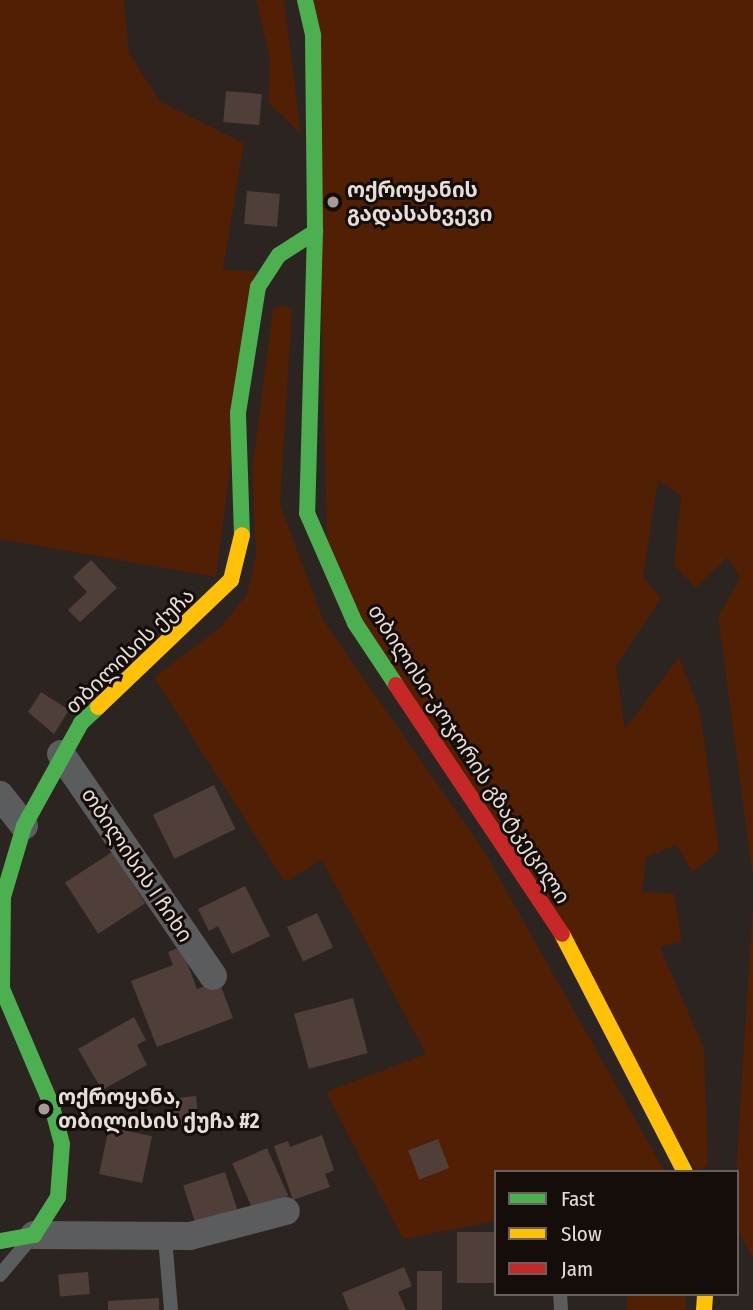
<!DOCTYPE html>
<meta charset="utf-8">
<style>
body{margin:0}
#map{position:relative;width:753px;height:1310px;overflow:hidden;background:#2b2421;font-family:"Fira Sans Condensed","Noto Sans Georgian",sans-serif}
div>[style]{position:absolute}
.green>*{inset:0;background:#511f04;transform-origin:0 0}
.building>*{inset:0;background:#503f38;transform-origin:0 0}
.lane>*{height:14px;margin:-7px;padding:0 7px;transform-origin:7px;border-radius:7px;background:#5b5c5d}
.street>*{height:28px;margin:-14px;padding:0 14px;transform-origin:14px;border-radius:14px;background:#5b5c5d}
.fast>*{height:16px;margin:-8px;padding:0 8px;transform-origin:8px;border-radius:8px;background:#4caf50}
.slow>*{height:16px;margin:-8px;padding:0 8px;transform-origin:8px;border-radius:8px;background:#ffc107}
.jam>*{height:16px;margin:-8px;padding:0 8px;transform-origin:8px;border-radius:8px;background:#c62828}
.dots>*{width:19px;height:19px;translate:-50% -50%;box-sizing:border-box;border:4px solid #140d0a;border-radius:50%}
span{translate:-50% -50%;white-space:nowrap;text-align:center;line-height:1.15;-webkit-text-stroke:6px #140d0a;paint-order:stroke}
.poi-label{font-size:21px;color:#e6dcd8;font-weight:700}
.left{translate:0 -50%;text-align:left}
.street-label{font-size:21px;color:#e6dcd8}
.legend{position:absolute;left:494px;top:1170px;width:245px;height:126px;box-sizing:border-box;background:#140d0a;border:2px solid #68605c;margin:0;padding:9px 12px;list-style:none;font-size:21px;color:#e6dcd8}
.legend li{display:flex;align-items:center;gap:14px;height:35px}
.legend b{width:35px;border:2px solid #68605c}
</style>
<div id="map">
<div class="green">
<div style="clip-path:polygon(0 0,124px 0,129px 53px,161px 102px,244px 143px,223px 270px,256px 271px,216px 577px,0 539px)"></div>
<div style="clip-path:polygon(256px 0,284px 0,301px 134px,268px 102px,270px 59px)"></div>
<div style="clip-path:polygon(314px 0,753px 0,753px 878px,718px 616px,740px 578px,728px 557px,696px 588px,674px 565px,681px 496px,658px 480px,643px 577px,661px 598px,616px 666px,625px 729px,679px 657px,700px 711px,719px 851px,692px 872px,676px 845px,646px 857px,642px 892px,674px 893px,682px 941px,660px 947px,704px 1049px,708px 1165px,697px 1172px,361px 623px,327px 539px)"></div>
<div style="clip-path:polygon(284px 305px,292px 310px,280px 504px,323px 620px,484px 851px,665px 1172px,496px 1172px,496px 1221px,403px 1239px,326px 1092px,426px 1054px,322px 860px,285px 882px,154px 677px,221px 627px,247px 594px,256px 556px,252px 470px,273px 309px)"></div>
<div style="clip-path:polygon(753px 903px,753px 1258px,737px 1229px,736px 1172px)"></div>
<div style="left:627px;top:1294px;width:59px;height:16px"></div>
</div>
<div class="building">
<div style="left:226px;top:91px;width:36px;height:31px;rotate:5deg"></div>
<div style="left:247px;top:191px;width:33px;height:33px;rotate:5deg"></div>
<div style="clip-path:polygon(91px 560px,117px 588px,80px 622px,68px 610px,87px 592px,73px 577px)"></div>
<div style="clip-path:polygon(41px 692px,69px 710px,54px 734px,28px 712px)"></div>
<div style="left:214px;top:785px;width:49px;height:68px;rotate:64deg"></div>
<div style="left:112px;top:852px;width:61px;height:56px;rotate:57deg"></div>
<div style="clip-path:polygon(245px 886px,270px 936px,232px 954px,218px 926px,209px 931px,198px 909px)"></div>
<div style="left:317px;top:913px;width:38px;height:33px;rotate:65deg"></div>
<div style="clip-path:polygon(181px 947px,197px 989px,219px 981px,233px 1018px,157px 1047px,131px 981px,173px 965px,168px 952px)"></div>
<div style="left:353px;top:998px;width:57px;height:61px;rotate:75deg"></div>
<div style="clip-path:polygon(134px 1017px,146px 1040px,137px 1045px,147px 1065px,102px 1090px,78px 1049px)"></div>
<div style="left:196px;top:1096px;width:27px;height:24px;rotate:84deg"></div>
<div style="left:109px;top:1127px;width:44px;height:48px;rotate:12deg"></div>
<div style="clip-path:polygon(322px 1135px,334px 1170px,325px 1174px,330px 1187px,293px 1200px,274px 1146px,288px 1141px,290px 1147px)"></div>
<div style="left:438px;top:1139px;width:31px;height:32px;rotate:69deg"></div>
<div style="left:267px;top:1148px;width:52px;height:38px;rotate:66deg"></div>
<div style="left:225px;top:1172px;width:39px;height:44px;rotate:72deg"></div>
<div style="left:496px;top:1232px;width:51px;height:39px;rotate:90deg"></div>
<div style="clip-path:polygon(404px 1267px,412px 1286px,398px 1292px,406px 1310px,349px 1310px,342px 1293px)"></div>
<div style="left:417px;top:1271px;width:25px;height:39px"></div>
<div style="left:88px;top:1272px;width:22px;height:30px;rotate:85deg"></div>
<div style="clip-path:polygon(159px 1298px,159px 1310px,108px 1310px,108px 1301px)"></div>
</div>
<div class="lane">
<div style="left:165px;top:1238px;width:72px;rotate:85.2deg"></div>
<div style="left:0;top:1275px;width:40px;rotate:-50deg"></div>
<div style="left:560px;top:1294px;width:16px;rotate:86deg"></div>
</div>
<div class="street">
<div style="left:61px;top:754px;width:269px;rotate:55.6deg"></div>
<div style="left:0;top:795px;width:39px;rotate:52deg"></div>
<div style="left:34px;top:1235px;width:156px;rotate:0.4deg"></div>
<div style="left:190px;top:1236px;width:99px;rotate:-14.6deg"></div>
</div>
<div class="fast">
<div style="left:305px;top:0;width:37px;rotate:77deg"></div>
<div style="left:313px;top:36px;width:196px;rotate:89.4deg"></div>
<div style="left:315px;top:232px;width:281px;rotate:91.6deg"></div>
<div style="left:307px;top:513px;width:120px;rotate:66.4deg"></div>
<div style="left:355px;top:623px;width:74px;rotate:56.5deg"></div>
<div style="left:242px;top:535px;width:122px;rotate:-91.9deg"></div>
<div style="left:238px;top:413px;width:128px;rotate:-81deg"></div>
<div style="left:258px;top:287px;width:38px;rotate:-57deg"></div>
<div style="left:279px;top:255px;width:43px;rotate:-32.6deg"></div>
<div style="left:0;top:1241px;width:35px;rotate:-10deg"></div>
<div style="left:34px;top:1235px;width:45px;rotate:-57.7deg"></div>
<div style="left:58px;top:1197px;width:53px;rotate:-85.7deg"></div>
<div style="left:62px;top:1144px;width:39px;rotate:-105deg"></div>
<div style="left:52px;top:1106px;width:127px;rotate:-113.1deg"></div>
<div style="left:2px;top:989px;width:92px;rotate:-89.4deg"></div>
<div style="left:3px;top:897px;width:74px;rotate:-73.5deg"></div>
<div style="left:24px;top:826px;width:118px;rotate:-61deg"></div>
<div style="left:81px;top:723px;width:23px;rotate:-43deg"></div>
</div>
<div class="slow">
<div style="left:98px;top:707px;width:184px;rotate:-43.7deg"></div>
<div style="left:231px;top:580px;width:46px;rotate:-76.3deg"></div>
<div style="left:562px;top:934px;width:268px;rotate:62.7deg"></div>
<div style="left:704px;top:1310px;width:16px;rotate:-86deg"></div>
</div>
<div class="jam">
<div style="left:396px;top:685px;width:299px;rotate:56.3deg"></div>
</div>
<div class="dots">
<div style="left:333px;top:202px;background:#a59c98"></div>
<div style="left:44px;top:1109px;background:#a59c98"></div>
</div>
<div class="poi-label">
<span class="left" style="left:347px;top:202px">ოქროყანის<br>გადასახვევი</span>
<span class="left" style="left:58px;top:1109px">ოქროყანა,<br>თბილისის ქუჩა #2</span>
</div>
<div class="street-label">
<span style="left:130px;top:651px;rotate:-44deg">თბილისის ქუჩა</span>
<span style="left:469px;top:754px;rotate:57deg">თბილისი-კოჯორის გზატკეცილი</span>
<span style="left:137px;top:865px;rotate:56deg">თბილისის I ჩიხი</span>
</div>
<ul class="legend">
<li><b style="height:9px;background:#4caf50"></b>Fast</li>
<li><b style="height:9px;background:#ffc107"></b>Slow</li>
<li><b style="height:9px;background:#c62828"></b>Jam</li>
</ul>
</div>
